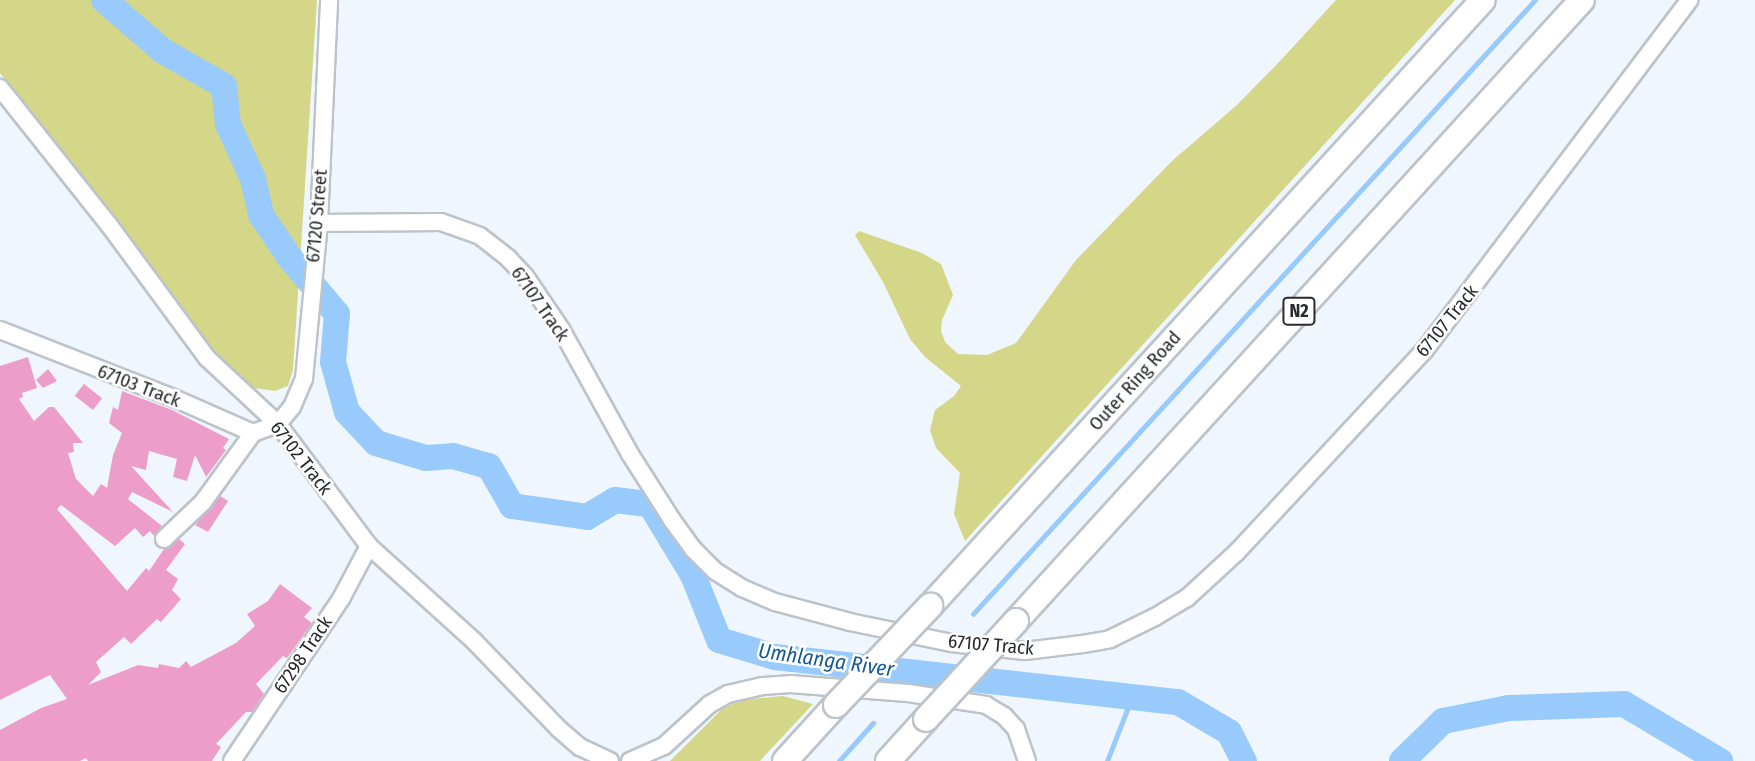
<!DOCTYPE html>
<style>
body{margin:0}
#map{position:relative;width:1755px;height:761px;overflow:hidden;background:#f0f6fe;font-family:"Fira Sans Condensed",sans-serif}
div>[style]{position:absolute}
.green>*{inset:0;background:#d4d688}
.stream>*{height:4.5px;margin:-2.25px;padding:0 2.25px;transform-origin:2.25px;border-radius:2.25px;background:#98cbfb}
.river>*{height:26px;margin:-13px;padding:0 13px;transform-origin:13px;border-radius:13px;background:#98cbfb}
.building>*{inset:0;background:#ec9dc9;transform-origin:0 0}
.roads{filter:drop-shadow(2px 0 #bdc3ca) drop-shadow(-2px 0 #bdc3ca) drop-shadow(0 2px #bdc3ca) drop-shadow(0 -2px #bdc3ca)}
.minor>*{height:16px;margin:-8px;padding:0 8px;transform-origin:8px;border-radius:8px;background:#fff}
.highway>*{height:24px;margin:-12px;padding:0 12px;transform-origin:12px;border-radius:12px;background:#fff}
.bridges{filter:drop-shadow(2px 0 #bdc3ca) drop-shadow(-2px 0 #bdc3ca) drop-shadow(0 2px #bdc3ca) drop-shadow(0 -2px #bdc3ca)}
.highway-bridge>*{height:24px;margin:-12px;padding:0 12px;transform-origin:12px;border-radius:12px;background:#fff}
span{translate:-50% -50%;white-space:nowrap;text-align:center;line-height:1.15;-webkit-text-stroke:5px #fff;paint-order:stroke}
.shield-label span{padding:2px 5px;background:#fff;border:2px solid;border-radius:5px;-webkit-text-stroke-width:0}
.shield-label{font-size:18px;color:#272a2c;font-weight:700}
.street-label{font-size:19px;color:#272a2c}
.water-label{font-size:21px;color:#145a90;font-style:italic}
</style>
<div id="map">
<div class="green">
<div style="clip-path:polygon(0 0,317px 0,293px 370px,288px 386px,275px 391px,247px 387px,224px 365px,0 73px)"></div>
<div style="clip-path:polygon(1336px 0,1455px 0,965px 541px,954px 514px,960px 473px,936px 448px,930px 430px,935px 410px,954px 396px,961px 386px,925px 357px,910px 339px,883px 282px,855px 235px,859px 231px,922px 253px,941px 264px,953px 295px,942px 320px,941px 331px,945px 342px,958px 354px,987px 355px,1016px 343px,1076px 260px,1172px 161px,1237px 105px,1282px 59px)"></div>
<div style="clip-path:polygon(783px 696px,813px 704px,760px 761px,670px 761px,722px 709px,741px 700px)"></div>
</div>
<div class="stream">
<div style="left:973px;top:614px;width:832px;rotate:-47.53deg"></div>
<div style="left:907px;top:686px;width:21px;rotate:-43deg"></div>
<div style="left:839px;top:761px;width:51px;rotate:-48.2deg"></div>
<div style="left:1107px;top:761px;width:69px;rotate:-68.7deg"></div>
</div>
<div class="river">
<div style="left:104px;top:0;width:78px;rotate:40.8deg"></div>
<div style="left:163px;top:51px;width:70px;rotate:29.8deg"></div>
<div style="left:224px;top:86px;width:38px;rotate:84deg"></div>
<div style="left:228px;top:124px;width:60px;rotate:65.6deg"></div>
<div style="left:253px;top:179px;width:37px;rotate:77deg"></div>
<div style="left:261px;top:215px;width:52px;rotate:56deg"></div>
<div style="left:290px;top:258px;width:73px;rotate:50deg"></div>
<div style="left:337px;top:314px;width:48px;rotate:94.8deg"></div>
<div style="left:333px;top:362px;width:52px;rotate:74.4deg"></div>
<div style="left:347px;top:412px;width:42px;rotate:46.9deg"></div>
<div style="left:376px;top:443px;width:52px;rotate:16.7deg"></div>
<div style="left:426px;top:458px;width:27px;rotate:-4deg"></div>
<div style="left:453px;top:456px;width:37px;rotate:16deg"></div>
<div style="left:489px;top:466px;width:46px;rotate:60.1deg"></div>
<div style="left:512px;top:506px;width:76px;rotate:8.3deg"></div>
<div style="left:587px;top:517px;width:33px;rotate:-31deg"></div>
<div style="left:615px;top:500px;width:35px;rotate:7deg"></div>
<div style="left:650px;top:504px;width:83px;rotate:58.8deg"></div>
<div style="left:693px;top:575px;width:70px;rotate:68.2deg"></div>
<div style="left:719px;top:640px;width:59px;rotate:16.9deg"></div>
<div style="left:775px;top:657px;width:406px;rotate:6.4deg"></div>
<div style="left:1178px;top:702px;width:59px;rotate:30.5deg"></div>
<div style="left:1229px;top:732px;width:33px;rotate:63deg"></div>
<div style="left:1402px;top:761px;width:57px;rotate:-44.3deg"></div>
<div style="left:1443px;top:721px;width:67px;rotate:-11.1deg"></div>
<div style="left:1509px;top:708px;width:115px;rotate:-2deg"></div>
<div style="left:1624px;top:704px;width:112px;rotate:30.7deg"></div>
</div>
<div class="building">
<div style="clip-path:polygon(28px 357px,37px 388px,22px 393px,23px 397px,19px 399px,34px 421px,49px 407px,54px 407px,83px 443px,73px 443px,74px 452px,68px 453px,76px 479px,93px 496px,101px 484px,107px 488px,113px 455px,122px 433px,109px 423px,113px 407px,118px 410px,122px 391px,172px 410px,229px 439px,223px 448px,226px 450px,206px 477px,195px 455px,187px 481px,173px 477px,177px 459px,149px 451px,146px 470px,131px 466px,173px 512px,132px 492px,128px 499px,162px 526px,154px 536px,150px 531px,143px 537px,135px 528px,115px 546px,61px 505px,57px 509px,127px 591px,146px 568px,149px 571px,164px 549px,179px 539px,185px 544px,166px 570px,178px 579px,172px 590px,181px 599px,161px 622px,157px 619px,131px 644px,124px 637px,96px 662px,101px 672px,88px 685px,138px 665px,158px 668px,159px 664px,179px 668px,186px 661px,191px 667px,236px 643px,255px 626px,247px 614px,268px 601px,280px 584px,312px 608px,304px 617px,312px 623px,287px 658px,283px 656px,256px 684px,264px 694px,252px 712px,246px 712px,216px 744px,221px 747px,212px 761px,88px 761px,86px 758px,80px 761px,0 761px,0 730px,41px 708px,67px 699px,50px 675px,0 700px,0 366px)"></div>
<div style="clip-path:polygon(48px 369px,57px 381px,43px 388px,36px 380px)"></div>
<div style="left:84px;top:384px;width:23px;height:15px;rotate:38deg"></div>
<div style="clip-path:polygon(220px 496px,228px 501px,208px 532px,195px 525px)"></div>
</div>
<div class="roads">
<div class="minor">
<div style="left:0;top:88px;width:175px;rotate:51.5deg"></div>
<div style="left:109px;top:225px;width:165px;rotate:53.6deg"></div>
<div style="left:207px;top:358px;width:97px;rotate:42.9deg"></div>
<div style="left:278px;top:424px;width:152px;rotate:53.3deg"></div>
<div style="left:369px;top:546px;width:142px;rotate:42.1deg"></div>
<div style="left:474px;top:641px;width:122px;rotate:46deg"></div>
<div style="left:559px;top:729px;width:28px;rotate:41deg"></div>
<div style="left:580px;top:747px;width:33px;rotate:25deg"></div>
<div style="left:319px;top:223px;width:122px;rotate:-0.5deg"></div>
<div style="left:441px;top:222px;width:41px;rotate:19.7deg"></div>
<div style="left:480px;top:236px;width:36px;rotate:38deg"></div>
<div style="left:508px;top:258px;width:25px;rotate:47deg"></div>
<div style="left:525px;top:276px;width:64px;rotate:55.8deg"></div>
<div style="left:561px;top:329px;width:143px;rotate:61.1deg"></div>
<div style="left:630px;top:454px;width:78px;rotate:57.5deg"></div>
<div style="left:672px;top:520px;width:36px;rotate:54deg"></div>
<div style="left:693px;top:549px;width:31px;rotate:45deg"></div>
<div style="left:715px;top:571px;width:32px;rotate:32deg"></div>
<div style="left:742px;top:588px;width:36px;rotate:23deg"></div>
<div style="left:775px;top:602px;width:78px;rotate:14.9deg"></div>
<div style="left:850px;top:622px;width:103px;rotate:11.7deg"></div>
<div style="left:951px;top:643px;width:74px;rotate:6.2deg"></div>
<div style="left:1025px;top:651px;width:58px;rotate:-6.9deg"></div>
<div style="left:1083px;top:644px;width:27px;rotate:-10deg"></div>
<div style="left:1110px;top:639px;width:50px;rotate:-26.1deg"></div>
<div style="left:1155px;top:617px;width:37px;rotate:-31deg"></div>
<div style="left:1187px;top:598px;width:67px;rotate:-42.6deg"></div>
<div style="left:1236px;top:553px;width:276px;rotate:-47.1deg"></div>
<div style="left:1424px;top:351px;width:440px;rotate:-52.9deg"></div>
<div style="left:0;top:330px;width:189px;rotate:21.4deg"></div>
<div style="left:176px;top:399px;width:84px;rotate:23.8deg"></div>
<div style="left:253px;top:433px;width:27px;rotate:-20deg"></div>
<div style="left:278px;top:424px;width:22px;rotate:-51deg"></div>
<div style="left:292px;top:407px;width:30px;rotate:-67deg"></div>
<div style="left:304px;top:379px;width:157px;rotate:-84.5deg"></div>
<div style="left:319px;top:223px;width:223px;rotate:-87.4deg"></div>
<div style="left:164px;top:539px;width:54px;rotate:-43.5deg"></div>
<div style="left:203px;top:502px;width:85px;rotate:-54.1deg"></div>
<div style="left:232px;top:761px;width:197px;rotate:-56.1deg"></div>
<div style="left:342px;top:597px;width:58px;rotate:-62.1deg"></div>
<div style="left:630px;top:761px;width:37px;rotate:-24deg"></div>
<div style="left:664px;top:746px;width:62px;rotate:-42.4deg"></div>
<div style="left:710px;top:704px;width:21px;rotate:-29deg"></div>
<div style="left:728px;top:694px;width:36px;rotate:-13deg"></div>
<div style="left:763px;top:686px;width:27px;rotate:-4deg"></div>
<div style="left:790px;top:684px;width:118px;rotate:4.4deg"></div>
<div style="left:908px;top:693px;width:79px;rotate:8.7deg"></div>
<div style="left:986px;top:705px;width:21px;rotate:31deg"></div>
<div style="left:1004px;top:716px;width:18px;rotate:47deg"></div>
<div style="left:1016px;top:729px;width:34px;rotate:71deg"></div>
</div>
<div class="highway">
<div style="left:930px;top:606px;width:820px;rotate:-47.62deg"></div>
<div style="left:1016px;top:621px;width:840px;rotate:-47.65deg"></div>
<div style="left:785px;top:761px;width:76px;rotate:-47.7deg"></div>
<div style="left:888px;top:761px;width:57px;rotate:-47.9deg"></div>
</div>
</div>
<div class="bridges">
<div class="highway-bridge">
<div style="left:836px;top:705px;width:137px;rotate:-46.5deg"></div>
<div style="left:926px;top:719px;width:133px;rotate:-47.4deg"></div>
</div>
</div>
<div class="shield-label">
<span style="left:1299px;top:311px">N2</span>
</div>
<div class="street-label">
<span style="left:317px;top:216px;rotate:-85deg">67120 Street</span>
<span style="left:540px;top:304px;rotate:55deg">67107 Track</span>
<span style="left:1447px;top:321px;rotate:-51deg">67107 Track</span>
<span style="left:1135px;top:381px;rotate:-48deg">Outer Ring Road</span>
<span style="left:139px;top:386px;rotate:21deg">67103 Track</span>
<span style="left:301px;top:458px;rotate:52deg">67102 Track</span>
<span style="left:991px;top:645px;rotate:5deg">67107 Track</span>
<span style="left:303px;top:655px;rotate:-56deg">67298 Track</span>
</div>
<div class="water-label">
<span style="left:826px;top:660px;rotate:8deg">Umhlanga River</span>
</div>
</div>
